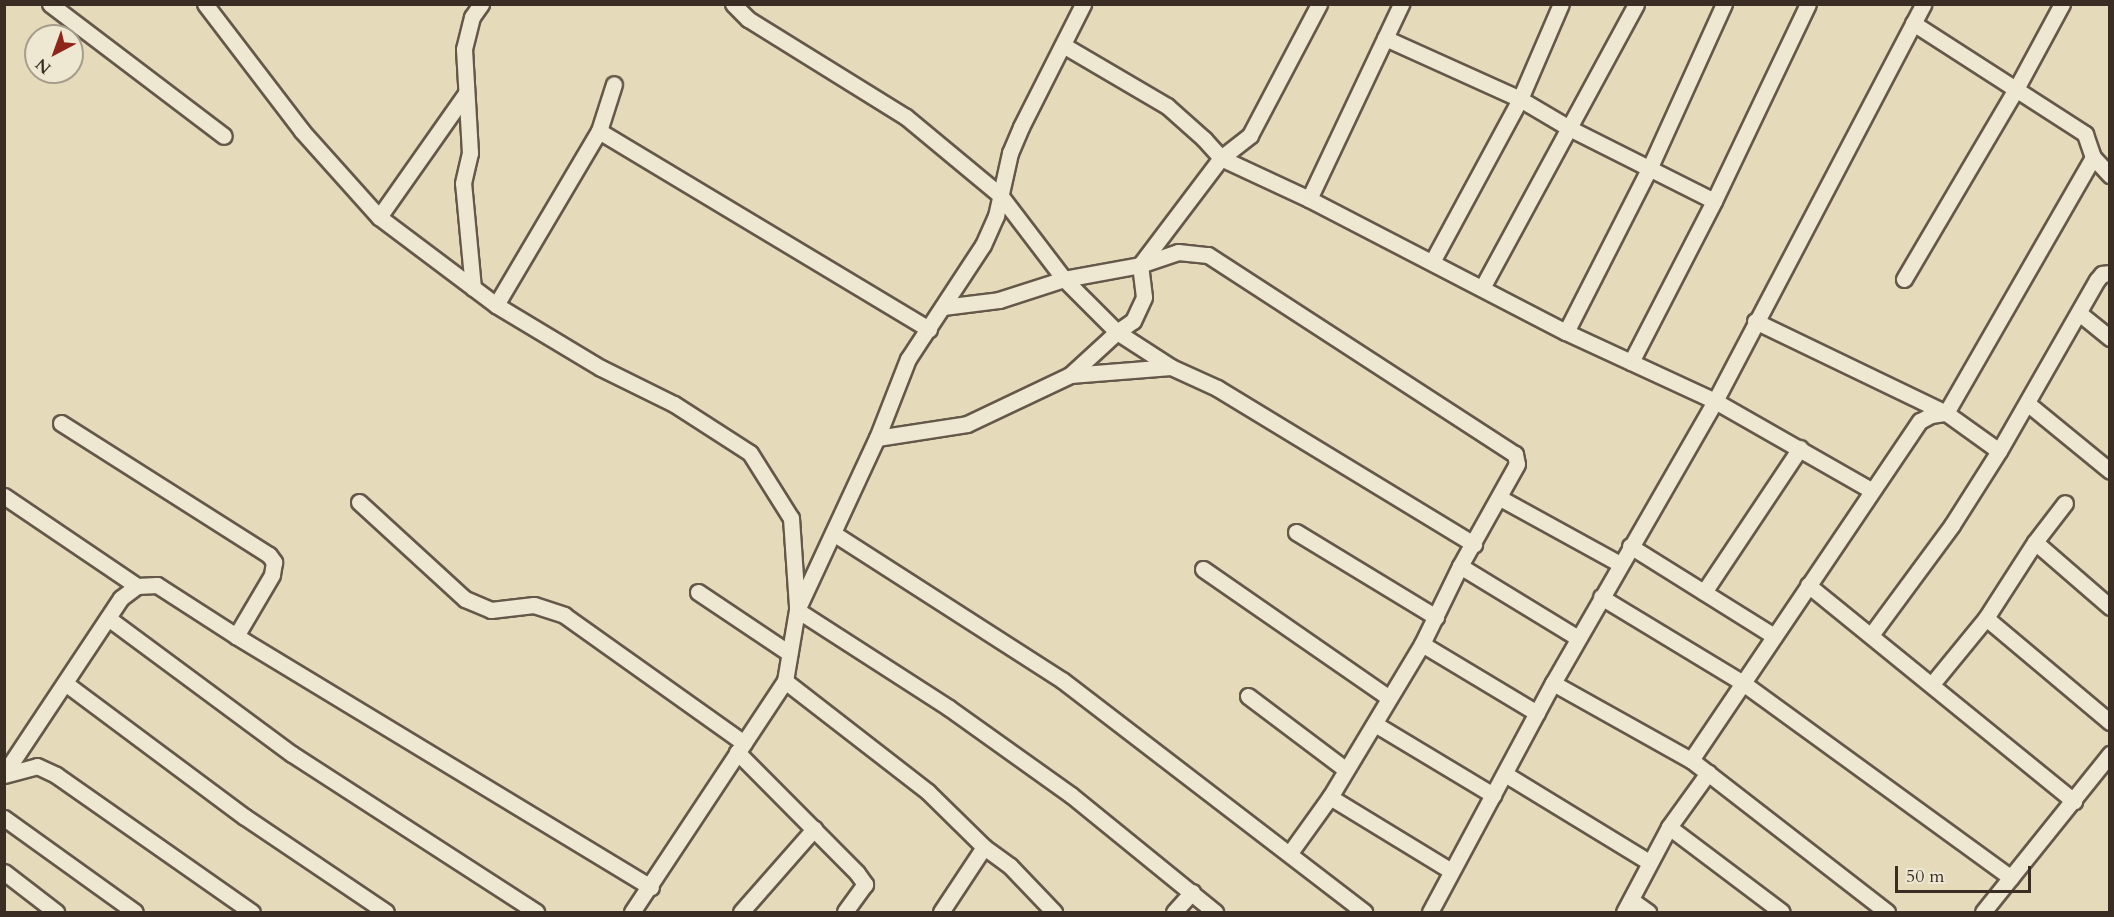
<!DOCTYPE html>
<style>
body{margin:0}
#map{position:relative;width:2114px;height:917px;overflow:hidden;background:#e5dbba;font-family:Cardo,serif}
div>[style]{position:absolute}
.roads{filter:drop-shadow(2px 0 #65584a) drop-shadow(-2px 0 #65584a) drop-shadow(0 2px #65584a) drop-shadow(0 -2px #65584a)}
.minor>*{height:15px;margin:-7.5px;padding:0 7.5px;transform-origin:7.5px;border-radius:7.5px;background:#eee8d2}
span{translate:-50% -50%;white-space:nowrap;text-align:center;line-height:1.15;-webkit-text-stroke:6px #eee8d2;paint-order:stroke}
.frame{position:absolute;inset:0;border:6px solid #3a2d24;pointer-events:none}
.north{position:absolute;left:24px;top:24px;width:60px;height:60px;box-sizing:border-box;background:#eee8d2;border:2px solid #a69d8c;border-radius:50%;rotate:221deg;font-size:16px;font-weight:700;line-height:24px;text-align:center;color:#3a2d24}
.north::after{content:'';display:block;margin:auto;width:21px;height:27px;background:#8f2418;clip-path:polygon(50% 0,100% 100%,50% 72%,0 100%)}
.scale{position:absolute;left:1895px;top:866px;width:136px;height:27px;box-sizing:border-box;border:3px solid #3a2d24;border-top:0;padding-left:8px;font-size:18px;line-height:21px;white-space:nowrap;color:#3a2d24;-webkit-text-stroke:4px #eee8d2;paint-order:stroke}
</style>
<div id="map">
<div class="roads">
<div class="minor">
<div style="left:50px;top:4px;width:218px;rotate:37.2deg"></div>
<div style="left:205px;top:4px;width:160px;rotate:52.6deg"></div>
<div style="left:302px;top:131px;width:115px;rotate:48.2deg"></div>
<div style="left:379px;top:217px;width:146px;rotate:36.9deg"></div>
<div style="left:496px;top:305px;width:122px;rotate:31deg"></div>
<div style="left:601px;top:368px;width:81px;rotate:26.3deg"></div>
<div style="left:674px;top:404px;width:90px;rotate:32.8deg"></div>
<div style="left:750px;top:453px;width:77px;rotate:57.8deg"></div>
<div style="left:791px;top:518px;width:89px;rotate:86.1deg"></div>
<div style="left:733px;top:4px;width:21px;rotate:45deg"></div>
<div style="left:748px;top:19px;width:186px;rotate:31.8deg"></div>
<div style="left:906px;top:117px;width:122px;rotate:39.7deg"></div>
<div style="left:1000px;top:195px;width:106px;rotate:52.7deg"></div>
<div style="left:1064px;top:279px;width:75px;rotate:45deg"></div>
<div style="left:1117px;top:332px;width:64px;rotate:32.9deg"></div>
<div style="left:1913px;top:23px;width:205px;rotate:32.8deg"></div>
<div style="left:2085px;top:134px;width:24px;rotate:71deg"></div>
<div style="left:2093px;top:157px;width:25px;rotate:47deg"></div>
<div style="left:1385px;top:38px;width:148px;rotate:24.3deg"></div>
<div style="left:1520px;top:99px;width:57px;rotate:30.6deg"></div>
<div style="left:1569px;top:128px;width:162px;rotate:26.7deg"></div>
<div style="left:1063px;top:45px;width:121px;rotate:30.4deg"></div>
<div style="left:1167px;top:106px;width:50px;rotate:41.7deg"></div>
<div style="left:1204px;top:139px;width:25px;rotate:48deg"></div>
<div style="left:1221px;top:158px;width:97px;rotate:25deg"></div>
<div style="left:1309px;top:199px;width:289px;rotate:27.4deg"></div>
<div style="left:1566px;top:332px;width:164px;rotate:24.8deg"></div>
<div style="left:1715px;top:401px;width:180px;rotate:29.7deg"></div>
<div style="left:599px;top:131px;width:385px;rotate:31deg"></div>
<div style="left:1309px;top:199px;width:216px;rotate:-64.7deg"></div>
<div style="left:379px;top:217px;width:151px;rotate:-54.9deg"></div>
<div style="left:1432px;top:262px;width:185px;rotate:-61.6deg"></div>
<div style="left:1520px;top:99px;width:103px;rotate:-66.7deg"></div>
<div style="left:1904px;top:279px;width:221px;rotate:-59.5deg"></div>
<div style="left:2016px;top:89px;width:97px;rotate:-61.6deg"></div>
<div style="left:473px;top:288px;width:105px;rotate:-95.4deg"></div>
<div style="left:463px;top:183px;width:31px;rotate:-77deg"></div>
<div style="left:470px;top:153px;width:104px;rotate:-93.3deg"></div>
<div style="left:464px;top:49px;width:33px;rotate:-76deg"></div>
<div style="left:472px;top:17px;width:16px;rotate:-55deg"></div>
<div style="left:1482px;top:288px;width:323px;rotate:-61.5deg"></div>
<div style="left:496px;top:305px;width:202px;rotate:-59.4deg"></div>
<div style="left:599px;top:131px;width:49px;rotate:-72.3deg"></div>
<div style="left:943px;top:307px;width:56px;rotate:-7.1deg"></div>
<div style="left:999px;top:300px;width:68px;rotate:-17.9deg"></div>
<div style="left:1064px;top:279px;width:77px;rotate:-10.4deg"></div>
<div style="left:1140px;top:265px;width:40px;rotate:-18.9deg"></div>
<div style="left:1178px;top:252px;width:30px;rotate:6deg"></div>
<div style="left:1208px;top:255px;width:366px;rotate:33deg"></div>
<div style="left:1515px;top:454px;width:10px;rotate:79deg"></div>
<div style="left:1517px;top:464px;width:117px;rotate:119.2deg"></div>
<div style="left:1460px;top:566px;width:87px;rotate:116deg"></div>
<div style="left:1422px;top:644px;width:179px;rotate:121deg"></div>
<div style="left:1330px;top:797px;width:70px;rotate:125.7deg"></div>
<div style="left:2079px;top:313px;width:40px;rotate:39deg"></div>
<div style="left:1755px;top:321px;width:212px;rotate:25.7deg"></div>
<div style="left:1946px;top:413px;width:65px;rotate:35.6deg"></div>
<div style="left:1566px;top:332px;width:185px;rotate:-63deg"></div>
<div style="left:1650px;top:167px;width:179px;rotate:-65.6deg"></div>
<div style="left:1631px;top:362px;width:181px;rotate:-62.7deg"></div>
<div style="left:1714px;top:201px;width:218px;rotate:-64.5deg"></div>
<div style="left:1070px;top:375px;width:64px;rotate:-42.5deg"></div>
<div style="left:1117px;top:332px;width:19px;rotate:-35deg"></div>
<div style="left:1133px;top:321px;width:26px;rotate:-65deg"></div>
<div style="left:1144px;top:297px;width:32px;rotate:-97deg"></div>
<div style="left:1140px;top:265px;width:134px;rotate:-52.9deg"></div>
<div style="left:1221px;top:158px;width:37px;rotate:-38deg"></div>
<div style="left:1250px;top:135px;width:148px;rotate:-62.2deg"></div>
<div style="left:2027px;top:403px;width:107px;rotate:39.3deg"></div>
<div style="left:61px;top:423px;width:246px;rotate:32.4deg"></div>
<div style="left:269px;top:555px;width:9px;rotate:54deg"></div>
<div style="left:274px;top:562px;width:13px;rotate:99deg"></div>
<div style="left:272px;top:575px;width:71px;rotate:120.5deg"></div>
<div style="left:877px;top:438px;width:91px;rotate:-8.8deg"></div>
<div style="left:967px;top:424px;width:114px;rotate:-25.4deg"></div>
<div style="left:1070px;top:375px;width:101px;rotate:-4.5deg"></div>
<div style="left:1171px;top:367px;width:51px;rotate:24.5deg"></div>
<div style="left:1217px;top:388px;width:301px;rotate:31.3deg"></div>
<div style="left:4px;top:496px;width:161px;rotate:34.1deg"></div>
<div style="left:1500px;top:498px;width:137px;rotate:28.8deg"></div>
<div style="left:359px;top:502px;width:144px;rotate:42.5deg"></div>
<div style="left:465px;top:599px;width:28px;rotate:23deg"></div>
<div style="left:491px;top:610px;width:43px;rotate:-6.6deg"></div>
<div style="left:534px;top:605px;width:32px;rotate:18deg"></div>
<div style="left:564px;top:615px;width:221px;rotate:35.4deg"></div>
<div style="left:1296px;top:532px;width:164px;rotate:31.3deg"></div>
<div style="left:833px;top:533px;width:272px;rotate:32.7deg"></div>
<div style="left:1062px;top:680px;width:381px;rotate:37.5deg"></div>
<div style="left:2035px;top:542px;width:99px;rotate:40.9deg"></div>
<div style="left:1630px;top:546px;width:170px;rotate:32deg"></div>
<div style="left:1460px;top:566px;width:138px;rotate:31.4deg"></div>
<div style="left:1203px;top:569px;width:225px;rotate:34.7deg"></div>
<div style="left:1808px;top:585px;width:343px;rotate:39.1deg"></div>
<div style="left:698px;top:592px;width:110px;rotate:33.8deg"></div>
<div style="left:1704px;top:592px;width:173px;rotate:-56.3deg"></div>
<div style="left:1601px;top:597px;width:166px;rotate:31.2deg"></div>
<div style="left:1743px;top:683px;width:331px;rotate:36deg"></div>
<div style="left:797px;top:610px;width:181px;rotate:32.8deg"></div>
<div style="left:949px;top:708px;width:150px;rotate:35.5deg"></div>
<div style="left:1071px;top:795px;width:186px;rotate:39.1deg"></div>
<div style="left:108px;top:618px;width:229px;rotate:36.5deg"></div>
<div style="left:292px;top:754px;width:291px;rotate:32.9deg"></div>
<div style="left:1986px;top:618px;width:162px;rotate:40deg"></div>
<div style="left:1871px;top:635px;width:137px;rotate:-53.6deg"></div>
<div style="left:1952px;top:525px;width:88px;rotate:-57.6deg"></div>
<div style="left:1999px;top:451px;width:197px;rotate:-60.2deg"></div>
<div style="left:2097px;top:280px;width:8px;rotate:-50deg"></div>
<div style="left:2102px;top:274px;width:8px;rotate:-7deg"></div>
<div style="left:1422px;top:644px;width:134px;rotate:31deg"></div>
<div style="left:785px;top:681px;width:181px;rotate:37.8deg"></div>
<div style="left:928px;top:792px;width:78px;rotate:44.5deg"></div>
<div style="left:984px;top:847px;width:32px;rotate:36deg"></div>
<div style="left:1010px;top:866px;width:64px;rotate:46.3deg"></div>
<div style="left:65px;top:683px;width:224px;rotate:36.7deg"></div>
<div style="left:245px;top:817px;width:170px;rotate:34deg"></div>
<div style="left:1553px;top:683px;width:158px;rotate:29.2deg"></div>
<div style="left:1691px;top:760px;width:248px;rotate:37.8deg"></div>
<div style="left:1932px;top:684px;width:85px;rotate:-50.7deg"></div>
<div style="left:1986px;top:618px;width:90px;rotate:-57.2deg"></div>
<div style="left:2035px;top:542px;width:49px;rotate:-52.4deg"></div>
<div style="left:1248px;top:696px;width:121px;rotate:37deg"></div>
<div style="left:1375px;top:724px;width:138px;rotate:31deg"></div>
<div style="left:737px;top:752px;width:170px;rotate:45.2deg"></div>
<div style="left:857px;top:873px;width:14px;rotate:54deg"></div>
<div style="left:865px;top:884px;width:34px;rotate:126deg"></div>
<div style="left:1691px;top:760px;width:409px;rotate:-56deg"></div>
<div style="left:1920px;top:421px;width:13px;rotate:-29deg"></div>
<div style="left:1931px;top:415px;width:15px;rotate:-8deg"></div>
<div style="left:1946px;top:413px;width:295px;rotate:-60.1deg"></div>
<div style="left:4px;top:774px;width:211px;rotate:-56.4deg"></div>
<div style="left:121px;top:598px;width:20px;rotate:-37deg"></div>
<div style="left:137px;top:586px;width:20px;rotate:-3deg"></div>
<div style="left:157px;top:585px;width:94px;rotate:32.8deg"></div>
<div style="left:236px;top:636px;width:485px;rotate:31.2deg"></div>
<div style="left:1505px;top:774px;width:169px;rotate:31.4deg"></div>
<div style="left:4px;top:775px;width:34px;rotate:-15deg"></div>
<div style="left:37px;top:766px;width:21px;rotate:25deg"></div>
<div style="left:56px;top:775px;width:239px;rotate:35deg"></div>
<div style="left:1330px;top:797px;width:142px;rotate:31.4deg"></div>
<div style="left:4px;top:818px;width:161px;rotate:35.7deg"></div>
<div style="left:1669px;top:827px;width:141px;rotate:37deg"></div>
<div style="left:4px;top:872px;width:66px;rotate:37.6deg"></div>
<div style="left:1631px;top:900px;width:21px;rotate:35deg"></div>
<div style="left:632px;top:912px;width:277px;rotate:-56.5deg"></div>
<div style="left:785px;top:681px;width:72px;rotate:-80.4deg"></div>
<div style="left:797px;top:610px;width:190px;rotate:-65.1deg"></div>
<div style="left:877px;top:438px;width:85px;rotate:-68.6deg"></div>
<div style="left:908px;top:359px;width:136px;rotate:-56.7deg"></div>
<div style="left:983px;top:245px;width:32px;rotate:-66deg"></div>
<div style="left:996px;top:216px;width:65px;rotate:-77.5deg"></div>
<div style="left:1010px;top:153px;width:28px;rotate:-67deg"></div>
<div style="left:1021px;top:127px;width:138px;rotate:-63.2deg"></div>
<div style="left:741px;top:912px;width:111px;rotate:-48.7deg"></div>
<div style="left:941px;top:912px;width:78px;rotate:-56.5deg"></div>
<div style="left:1174px;top:912px;width:27px;rotate:-48deg"></div>
<div style="left:1430px;top:912px;width:260px;rotate:-61.8deg"></div>
<div style="left:1553px;top:683px;width:325px;rotate:-60.1deg"></div>
<div style="left:1715px;top:401px;width:448px;rotate:-62.3deg"></div>
<div style="left:1624px;top:912px;width:96px;rotate:-62.1deg"></div>
<div style="left:1669px;top:827px;width:67px;rotate:-54.2deg"></div>
<div style="left:1983px;top:912px;width:203px;rotate:-51.2deg"></div>
</div>
</div>
<div class="frame"></div>
<div class="north">N</div>
<div class="scale">50 m</div>
</div>
